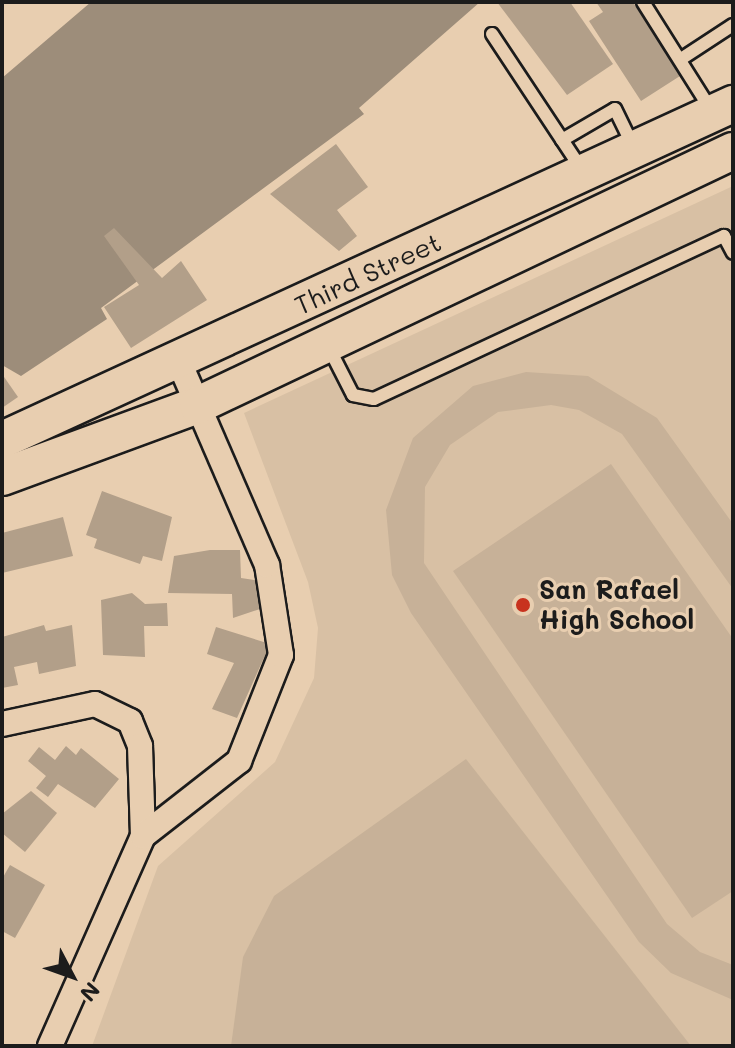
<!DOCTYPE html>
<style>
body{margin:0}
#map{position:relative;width:735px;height:1048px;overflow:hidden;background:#e8ceb0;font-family:Mali,sans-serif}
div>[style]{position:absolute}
.built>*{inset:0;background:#d8c0a4}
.green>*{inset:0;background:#c7b198}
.water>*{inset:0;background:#9d8d7a}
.building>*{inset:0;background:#b29f89}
.roads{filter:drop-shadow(2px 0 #1c1c1c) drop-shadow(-2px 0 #1c1c1c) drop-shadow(0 2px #1c1c1c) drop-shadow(0 -2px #1c1c1c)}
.service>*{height:12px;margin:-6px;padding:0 6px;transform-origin:6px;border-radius:6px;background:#e8ceb0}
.minor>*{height:24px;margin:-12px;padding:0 12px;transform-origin:12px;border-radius:12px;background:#e8ceb0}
.secondary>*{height:36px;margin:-18px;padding:0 18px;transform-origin:18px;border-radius:18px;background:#e8ceb0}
.dots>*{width:22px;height:22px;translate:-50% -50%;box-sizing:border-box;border:4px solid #e8ceb0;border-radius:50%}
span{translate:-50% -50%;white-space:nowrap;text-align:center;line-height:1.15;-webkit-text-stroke:6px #e8ceb0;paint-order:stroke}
.street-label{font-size:26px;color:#1c1c1c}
.poi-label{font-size:26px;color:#1c1c1c;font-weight:700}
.left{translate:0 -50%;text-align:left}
.frame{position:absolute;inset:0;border:4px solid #1c1c1c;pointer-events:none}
.north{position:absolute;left:32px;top:936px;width:80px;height:80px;-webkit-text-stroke:6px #e8ceb0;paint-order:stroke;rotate:131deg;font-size:22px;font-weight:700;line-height:32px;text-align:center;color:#1c1c1c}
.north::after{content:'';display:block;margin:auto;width:28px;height:36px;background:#1c1c1c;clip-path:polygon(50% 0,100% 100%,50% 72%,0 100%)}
</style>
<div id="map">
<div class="built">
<div style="clip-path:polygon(733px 186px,733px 1046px,92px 1046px,158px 866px,275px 762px,314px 678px,318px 628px,308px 582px,244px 413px)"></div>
</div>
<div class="green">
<div style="clip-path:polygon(526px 372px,588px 376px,657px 418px,733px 524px,733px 589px,622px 434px,579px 410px,551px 405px,498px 412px,450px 445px,425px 487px,424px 563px,667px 924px,700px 952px,733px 965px,733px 1000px,671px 973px,639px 942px,411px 613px,392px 575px,386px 510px,413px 438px,473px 386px)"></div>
<div style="clip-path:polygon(611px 464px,733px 639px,733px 891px,692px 918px,453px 571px)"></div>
<div style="clip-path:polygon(466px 759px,691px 1046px,231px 1046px,243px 957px,274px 896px)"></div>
</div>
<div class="water">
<div style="clip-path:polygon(91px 2px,480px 2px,359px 108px,364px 114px,101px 308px,107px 319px,21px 376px,2px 365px,2px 78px)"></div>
</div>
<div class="building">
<div style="clip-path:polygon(497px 2px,570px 2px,613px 64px,567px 95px)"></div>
<div style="clip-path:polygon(596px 2px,633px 2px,680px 76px,641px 101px,589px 21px,603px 12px)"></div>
<div style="clip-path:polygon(336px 144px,368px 187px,337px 210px,357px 236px,339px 251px,270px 194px)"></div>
<div style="clip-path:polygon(114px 228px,162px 278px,181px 261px,207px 300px,131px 348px,104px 307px,139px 285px,104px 236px)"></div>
<div style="clip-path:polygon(2px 374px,18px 397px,2px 408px)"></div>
<div style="clip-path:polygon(102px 491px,172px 517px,162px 561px,143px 556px,140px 564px,94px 548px,97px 539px,86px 535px)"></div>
<div style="clip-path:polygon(63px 517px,73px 556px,2px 573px,2px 533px)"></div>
<div style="clip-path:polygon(210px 550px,240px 550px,241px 578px,262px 581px,263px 608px,233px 618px,232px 594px,168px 593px,174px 556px)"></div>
<div style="clip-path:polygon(132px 593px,145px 604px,167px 603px,168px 626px,144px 626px,145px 657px,103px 655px,101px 600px)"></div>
<div style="clip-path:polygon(44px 625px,46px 631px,72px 625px,76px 666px,39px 674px,37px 662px,14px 667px,18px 685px,2px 688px,2px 637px)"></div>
<div style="clip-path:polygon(216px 627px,270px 644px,237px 718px,212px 709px,234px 663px,207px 654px)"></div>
<div style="clip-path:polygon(66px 746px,76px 755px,81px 748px,119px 779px,95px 808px,58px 784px,48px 797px,36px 788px,46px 776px,28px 761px,39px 747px,55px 760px)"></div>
<div style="clip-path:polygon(31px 791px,57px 813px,25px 852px,2px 833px,2px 814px)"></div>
<div style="clip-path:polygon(10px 865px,45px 885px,15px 938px,2px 931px,2px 879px)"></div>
</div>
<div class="roads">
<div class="service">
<div style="left:643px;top:2px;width:128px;rotate:57.8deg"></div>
<div style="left:492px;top:34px;width:163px;rotate:56.5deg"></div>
<div style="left:681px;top:59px;width:62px;rotate:-33.2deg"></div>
<div style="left:562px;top:140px;width:61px;rotate:-30.3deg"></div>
<div style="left:615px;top:109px;width:43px;rotate:64deg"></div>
<div style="left:328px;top:346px;width:55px;rotate:63deg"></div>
<div style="left:353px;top:395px;width:21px;rotate:11deg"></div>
<div style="left:374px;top:399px;width:386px;rotate:-25deg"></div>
<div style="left:724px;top:236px;width:19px;rotate:62deg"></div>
</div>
<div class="minor">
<div style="left:2px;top:724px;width:95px;rotate:-12.1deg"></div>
<div style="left:95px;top:704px;width:39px;rotate:26deg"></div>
<div style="left:130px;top:721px;width:27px;rotate:68deg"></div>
<div style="left:140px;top:746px;width:90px;rotate:88.1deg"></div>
<div style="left:50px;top:1046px;width:230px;rotate:-66.1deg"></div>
<div style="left:143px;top:836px;width:122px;rotate:-38deg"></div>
<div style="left:239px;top:761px;width:114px;rotate:-68.4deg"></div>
<div style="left:281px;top:655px;width:91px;rotate:-98.8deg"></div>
<div style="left:267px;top:565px;width:221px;rotate:-113.4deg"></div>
</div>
<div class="secondary">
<div style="left:2px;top:440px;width:805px;rotate:-24.69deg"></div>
<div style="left:2px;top:477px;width:209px;rotate:-20.2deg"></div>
<div style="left:198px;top:405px;width:592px;rotate:-25.4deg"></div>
</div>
</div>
<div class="dots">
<div style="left:523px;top:605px;background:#c8321e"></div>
</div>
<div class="street-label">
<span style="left:368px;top:274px;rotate:-25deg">Third Street</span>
</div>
<div class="poi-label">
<span class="left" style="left:539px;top:605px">San Rafael<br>High School</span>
</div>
<div class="frame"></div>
<div class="north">N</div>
</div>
